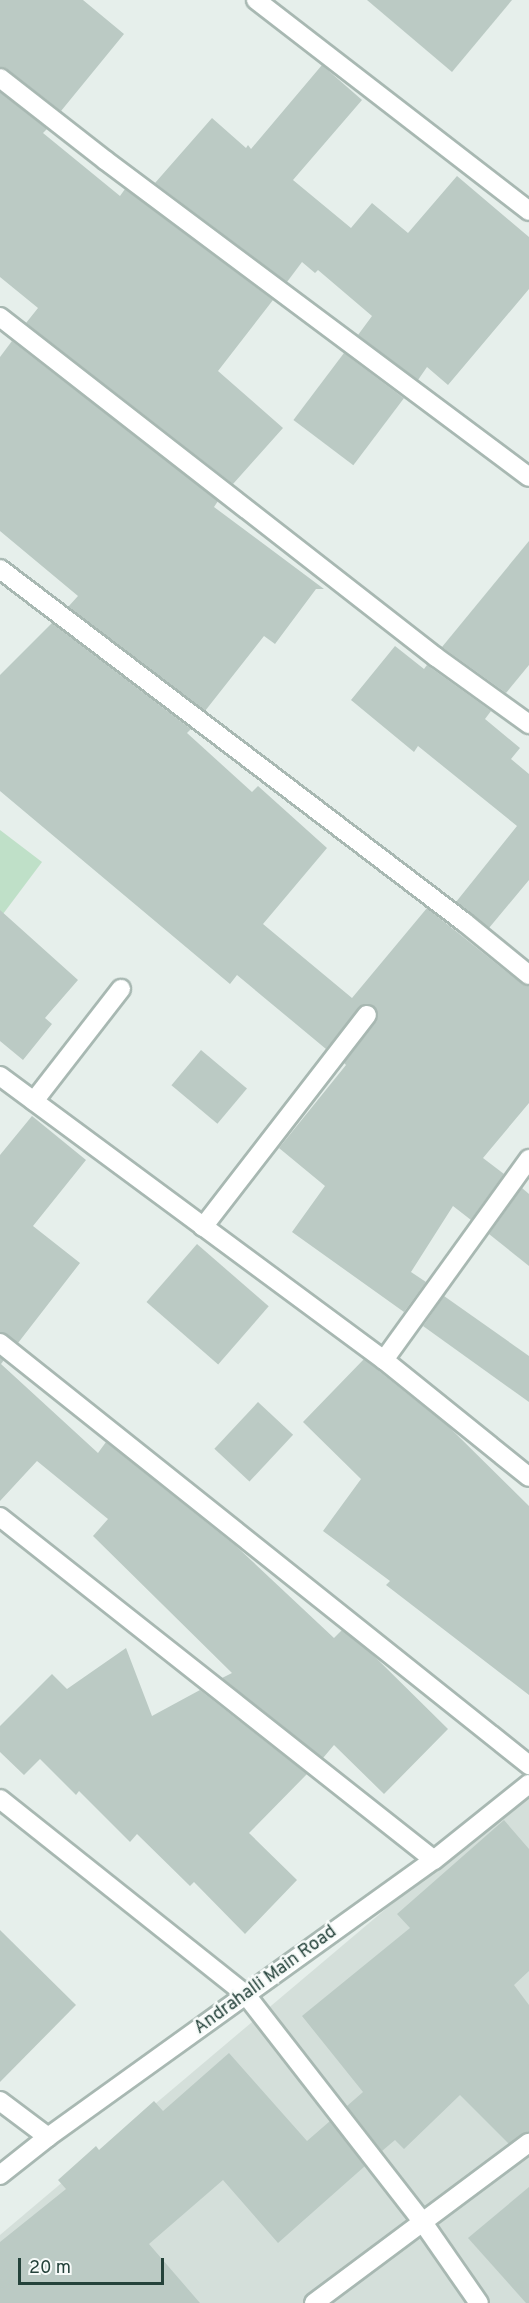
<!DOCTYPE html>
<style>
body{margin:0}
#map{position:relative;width:529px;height:2303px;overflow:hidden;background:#e6efeb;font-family:Overpass,sans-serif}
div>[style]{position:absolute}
.built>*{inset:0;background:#d4dfda}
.green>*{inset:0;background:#bfe0c8}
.building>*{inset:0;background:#bbcac4;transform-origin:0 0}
.roads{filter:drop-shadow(2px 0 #a8b8b2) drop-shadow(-2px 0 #a8b8b2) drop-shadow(0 2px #a8b8b2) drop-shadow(0 -2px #a8b8b2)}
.minor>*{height:18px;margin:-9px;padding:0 9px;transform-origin:9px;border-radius:9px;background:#fff}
.tertiary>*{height:18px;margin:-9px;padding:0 9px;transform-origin:9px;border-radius:9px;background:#fff}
span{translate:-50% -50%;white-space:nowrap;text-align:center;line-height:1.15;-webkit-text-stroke:5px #f7fbf9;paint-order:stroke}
.street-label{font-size:18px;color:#24423a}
.scale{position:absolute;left:18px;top:2258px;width:146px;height:27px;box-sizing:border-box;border:3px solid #24423a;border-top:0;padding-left:8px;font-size:18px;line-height:21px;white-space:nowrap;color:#24423a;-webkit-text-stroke:4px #f7fbf9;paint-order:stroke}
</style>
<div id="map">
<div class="built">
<div style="clip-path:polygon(529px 1788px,529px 2303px,0 2303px,0 2235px)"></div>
</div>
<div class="green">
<div style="clip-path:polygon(0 830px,42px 862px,0 918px)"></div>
</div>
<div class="building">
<div style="clip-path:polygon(0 0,83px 0,124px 34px,61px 111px,7px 69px,0 67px)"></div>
<div style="clip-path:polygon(367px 0,512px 0,452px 72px)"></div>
<div style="clip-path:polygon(322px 65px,362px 100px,293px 180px,351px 228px,372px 203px,408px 233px,457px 176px,529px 237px,529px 289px,448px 385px,427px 367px,418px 380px,358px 335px,372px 316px,318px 270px,315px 273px,302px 262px,287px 282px,155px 183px,212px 118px,246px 148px,248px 145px,251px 149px)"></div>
<div style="clip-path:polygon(0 92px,47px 129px,43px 133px,120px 196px,125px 189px,273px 300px,218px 371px,283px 428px,233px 484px,26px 323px,38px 308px,0 277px)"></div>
<div style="clip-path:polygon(12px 341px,218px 501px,214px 507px,324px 589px,316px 589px,275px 644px,264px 636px,205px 711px,68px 607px,78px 596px,0 531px,0 357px)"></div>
<div style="left:344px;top:353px;width:75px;height:84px;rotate:37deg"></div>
<div style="clip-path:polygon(529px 541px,529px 665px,506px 693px,442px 647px)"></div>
<div style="clip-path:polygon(52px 623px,191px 729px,187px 733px,252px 792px,258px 786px,327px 848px,263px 924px,352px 998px,427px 908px,522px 984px,529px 986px,529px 1103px,483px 1158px,504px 1174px,471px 1220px,453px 1206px,411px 1272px,426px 1282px,404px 1312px,292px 1232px,325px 1186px,279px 1148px,346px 1065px,344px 1063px,376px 1022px,378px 1016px,374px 1007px,368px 1004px,359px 1008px,326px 1049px,237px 975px,230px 984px,0 791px,0 675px)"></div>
<div style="clip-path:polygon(395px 646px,424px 669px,427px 665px,491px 711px,485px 719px,520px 748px,511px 759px,529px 774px,529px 880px,489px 928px,456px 902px,517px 826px,418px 746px,414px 752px,351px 700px)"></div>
<div style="clip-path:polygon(0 910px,78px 980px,45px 1018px,52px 1024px,23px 1060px,0 1041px)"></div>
<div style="left:201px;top:1050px;width:60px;height:46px;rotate:40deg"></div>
<div style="clip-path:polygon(32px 1116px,86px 1160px,33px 1226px,80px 1263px,18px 1343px,0 1332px,0 1155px)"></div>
<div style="clip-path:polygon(522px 1188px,529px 1194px,529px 1266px,489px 1234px)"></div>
<div style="left:197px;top:1244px;width:95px;height:77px;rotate:41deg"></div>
<div style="clip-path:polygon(444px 1296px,529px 1356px,529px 1402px,423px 1326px)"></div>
<div style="clip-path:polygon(0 1357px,4px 1360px,1px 1364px,98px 1453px,106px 1442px,236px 1546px,334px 1638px,342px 1630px,371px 1653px,448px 1729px,384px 1794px,334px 1745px,323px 1758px,222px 1678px,232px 1673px,93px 1536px,108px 1519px,37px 1461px,0 1501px)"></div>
<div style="clip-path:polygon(364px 1359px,449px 1427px,529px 1506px,529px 1695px,386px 1585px,390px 1581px,323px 1531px,361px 1479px,303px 1422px)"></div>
<div style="left:258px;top:1402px;width:48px;height:64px;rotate:43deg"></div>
<div style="clip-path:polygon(126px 1648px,152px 1716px,200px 1690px,307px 1774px,249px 1833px,297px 1880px,245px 1934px,194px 1882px,190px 1886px,137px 1834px,130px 1842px,79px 1791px,76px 1795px,40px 1759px,24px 1775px,0 1752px,0 1726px,52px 1674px,67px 1689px)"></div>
<div style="clip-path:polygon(504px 1820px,529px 1849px,529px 1971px,514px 1985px,529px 2005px,529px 2132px,509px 2144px,460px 2095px,404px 2149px,395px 2140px,382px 2151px,347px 2106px,363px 2092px,302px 2016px,410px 1928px,397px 1914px)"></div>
<div style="clip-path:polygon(0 1930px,76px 2005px,0 2082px)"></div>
<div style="clip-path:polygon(229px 2053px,307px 2141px,330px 2121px,365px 2166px,278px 2243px,223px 2180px,149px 2244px,200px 2303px,0 2303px,0 2242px,66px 2189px,58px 2180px,96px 2146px,99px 2150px,154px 2101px,163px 2111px)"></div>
<div style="clip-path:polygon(529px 2187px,529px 2303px,526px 2303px,468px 2238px)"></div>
</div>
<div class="roads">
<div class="minor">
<div style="left:256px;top:0;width:345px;rotate:37.7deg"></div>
<div style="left:0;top:78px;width:133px;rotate:38deg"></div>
<div style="left:105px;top:160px;width:529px;rotate:36.78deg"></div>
<div style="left:0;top:317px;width:553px;rotate:37.95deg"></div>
<div style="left:436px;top:657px;width:115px;rotate:35.8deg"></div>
<div style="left:0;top:569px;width:583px;rotate:37.26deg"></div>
<div style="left:464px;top:922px;width:84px;rotate:39.2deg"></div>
<div style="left:0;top:1076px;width:478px;rotate:36.5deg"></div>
<div style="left:384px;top:1360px;width:186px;rotate:38.9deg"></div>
<div style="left:34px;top:1101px;width:142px;rotate:-52.2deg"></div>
<div style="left:203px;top:1227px;width:268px;rotate:-52.3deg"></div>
<div style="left:0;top:1343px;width:677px;rotate:38.58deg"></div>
<div style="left:384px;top:1360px;width:248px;rotate:-54.2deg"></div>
<div style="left:0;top:1517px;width:553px;rotate:38.32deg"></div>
<div style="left:0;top:1799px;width:315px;rotate:38.5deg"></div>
<div style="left:246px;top:1995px;width:290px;rotate:52.1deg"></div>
<div style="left:424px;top:2224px;width:96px;rotate:55.2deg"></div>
<div style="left:0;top:2101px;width:60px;rotate:36.9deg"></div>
<div style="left:314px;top:2303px;width:268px;rotate:-36.7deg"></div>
</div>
<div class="tertiary">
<div style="left:0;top:2175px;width:61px;rotate:-38.4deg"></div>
<div style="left:48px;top:2137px;width:475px;rotate:-35.7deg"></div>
<div style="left:434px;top:1860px;width:122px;rotate:-38.7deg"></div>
</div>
</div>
<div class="street-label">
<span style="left:266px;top:1981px;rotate:-36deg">Andrahalli Main Road</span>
</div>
<div class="scale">20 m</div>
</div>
